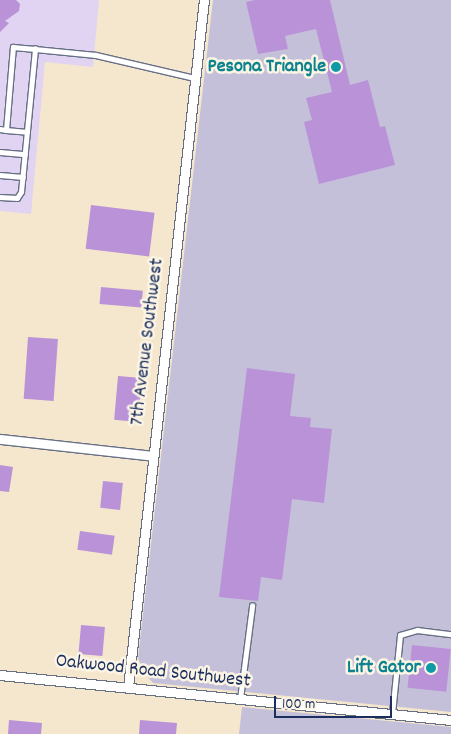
<!DOCTYPE html>
<style>
body{margin:0}
#map{position:relative;width:451px;height:734px;overflow:hidden;background:#f5e7cd;font-family:Dekko,sans-serif}
div>[style]{position:absolute}
.built>*{inset:0;background:#e1d4f3}
.industrial>*{inset:0;background:#c5c0da}
.building>*{inset:0;background:#ba92d7;transform-origin:0 0}
.roads{filter:drop-shadow(1px 0 #676f85) drop-shadow(-1px 0 #676f85) drop-shadow(0 1px #676f85) drop-shadow(0 -1px #676f85)}
.lane>*{height:4.5px;margin:-2.25px;padding:0 2.25px;transform-origin:2.25px;border-radius:2.25px;background:#fff}
.street>*{height:9px;margin:-4.5px;padding:0 4.5px;transform-origin:4.5px;border-radius:4.5px;background:#fff}
.dots>*{width:14px;height:14px;translate:-50% -50%;box-sizing:border-box;border:2px solid #fcf5e5;border-radius:50%}
span{translate:-50% -50%;white-space:nowrap;text-align:center;line-height:1.15;-webkit-text-stroke:5px #fcf5e5;paint-order:stroke}
.culture-label{font-size:20px;color:#0d838f;font-weight:700}
.right{translate:-100% -50%;text-align:right}
.street-label{font-size:20px;color:#1b2f5e}
.scale{position:absolute;left:274px;top:696px;width:118px;height:22px;box-sizing:border-box;border:2px solid #1b2f5e;border-top:0;padding-left:6px;font-size:15px;line-height:18px;white-space:nowrap;color:#1b2f5e;-webkit-text-stroke:4px #fcf5e5;paint-order:stroke}
</style>
<div id="map">
<div class="built">
<div style="clip-path:polygon(0 0,99px 0,93px 67px,45px 62px,31px 214px,0 211px)"></div>
</div>
<div class="industrial">
<div style="clip-path:polygon(213px 0,451px 0,451px 712px,153px 683px,144px 673px,138px 658px)"></div>
<div style="clip-path:polygon(242px 707px,451px 727px,451px 734px,239px 734px)"></div>
</div>
<div class="building">
<div style="clip-path:polygon(0 0,16px 0,20px 4px,19px 11px,5px 21px,9px 23px,0 32px)"></div>
<div style="clip-path:polygon(255px 0,330px 0,350px 85px,368px 80px,380px 127px,385px 126px,395px 165px,319px 184px,304px 122px,312px 120px,306px 98px,332px 92px,316px 29px,285px 36px,288px 49px,258px 54px,246px 2px)"></div>
<div style="left:91px;top:205px;width:64px;height:44px;rotate:7deg"></div>
<div style="left:101px;top:287px;width:42px;height:17px;rotate:5deg"></div>
<div style="left:28px;top:337px;width:30px;height:62px;rotate:4deg"></div>
<div style="clip-path:polygon(247px 368px,295px 374px,290px 416px,311px 418px,310px 427px,332px 429px,324px 503px,292px 499px,282px 580px,261px 577px,258px 601px,219px 597px)"></div>
<div style="left:118px;top:376px;width:24px;height:44px;rotate:5deg"></div>
<div style="clip-path:polygon(0 465px,13px 467px,9px 492px,0 491px)"></div>
<div style="left:103px;top:481px;width:20px;height:27px;rotate:6deg"></div>
<div style="left:80px;top:531px;width:35px;height:19px;rotate:8deg"></div>
<div style="left:81px;top:625px;width:24px;height:29px;rotate:5deg"></div>
<div style="left:412px;top:645px;width:39px;height:43px;rotate:6deg"></div>
<div style="clip-path:polygon(9px 720px,42px 723px,41px 734px,8px 734px)"></div>
<div style="clip-path:polygon(140px 720px,177px 723px,176px 734px,139px 734px)"></div>
</div>
<div class="roads">
<div class="lane">
<div style="left:0;top:129px;width:6px;rotate:9deg"></div>
<div style="left:6px;top:130px;width:83px;rotate:-85.2deg"></div>
<div style="left:13px;top:47px;width:22px;rotate:5deg"></div>
<div style="left:6px;top:130px;width:21px;rotate:5deg"></div>
<div style="left:0;top:152px;width:25px;rotate:5deg"></div>
<div style="left:0;top:175px;width:23px;rotate:5deg"></div>
<div style="left:0;top:197px;width:17px;rotate:3deg"></div>
<div style="left:17px;top:198px;width:7px;rotate:-56deg"></div>
<div style="left:21px;top:192px;width:144px;rotate:-84.4deg"></div>
<div style="left:35px;top:49px;width:61px;rotate:5.6deg"></div>
<div style="left:96px;top:55px;width:102px;rotate:13.1deg"></div>
<div style="left:240px;top:699px;width:94px;rotate:-82.6deg"></div>
<div style="left:392px;top:714px;width:79px;rotate:-84.2deg"></div>
<div style="left:400px;top:635px;width:18px;rotate:-16deg"></div>
<div style="left:417px;top:630px;width:34px;rotate:7deg"></div>
</div>
<div class="street">
<div style="left:0;top:439px;width:154px;rotate:6.3deg"></div>
<div style="left:0;top:675px;width:453px;rotate:5.7deg"></div>
<div style="left:128px;top:687px;width:691px;rotate:-83.69deg"></div>
</div>
</div>
<div class="dots">
<div style="left:336px;top:67px;background:#0f9aa8"></div>
<div style="left:431px;top:668px;background:#0f9aa8"></div>
</div>
<div class="culture-label">
<span class="right" style="left:326px;top:67px">Pesona Triangle</span>
<span class="right" style="left:421px;top:668px">Lift Gator</span>
</div>
<div class="street-label">
<span style="left:148px;top:342px;rotate:-83deg">7th Avenue Southwest</span>
<span style="left:153px;top:672px;rotate:6deg">Oakwood Road Southwest</span>
</div>
<div class="scale">100 m</div>
</div>
